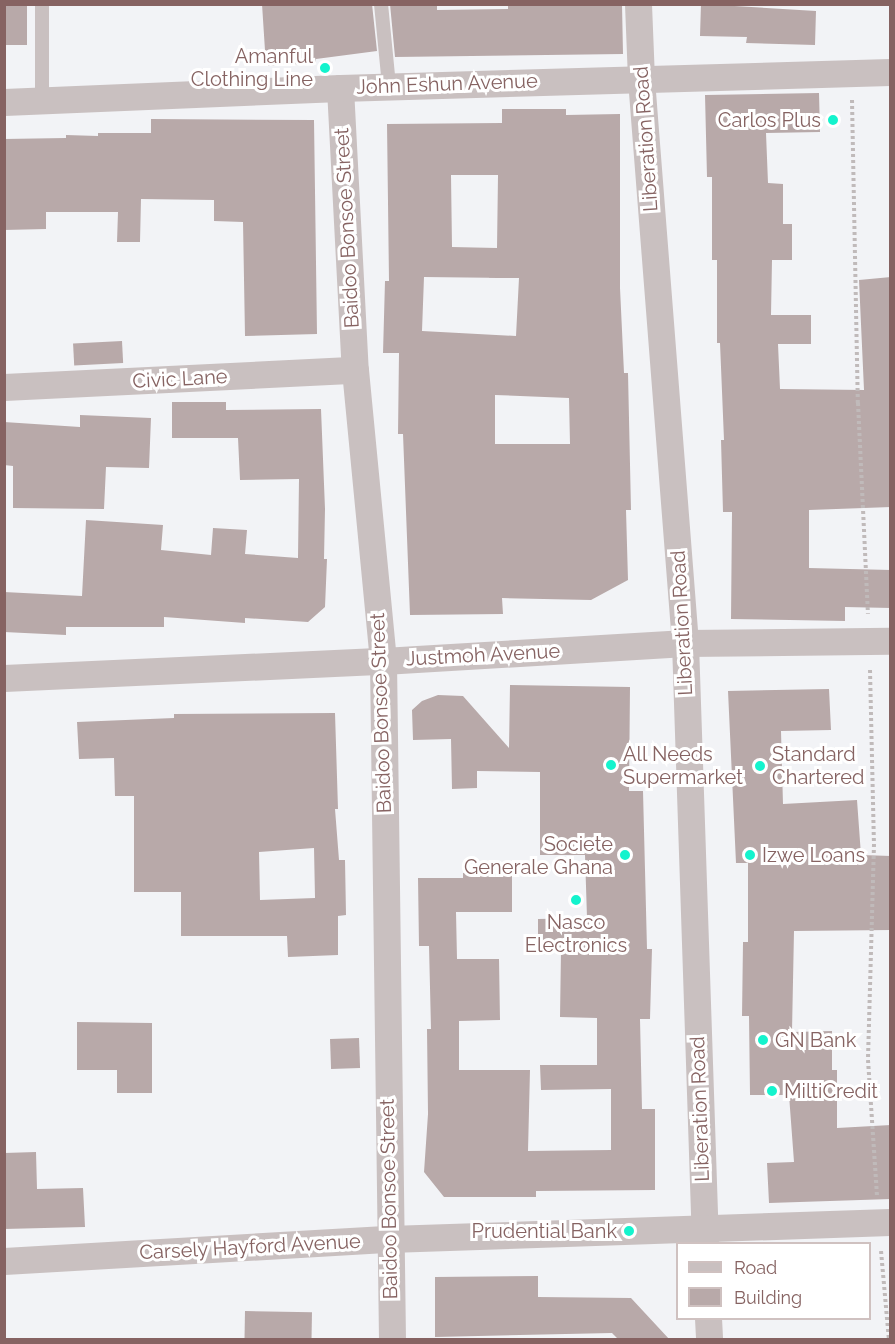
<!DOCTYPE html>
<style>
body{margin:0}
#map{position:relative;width:895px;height:1344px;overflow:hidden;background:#f2f3f6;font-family:Raleway,sans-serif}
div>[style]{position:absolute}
.building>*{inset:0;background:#b8a9a9;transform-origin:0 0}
.path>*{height:4px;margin-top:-2px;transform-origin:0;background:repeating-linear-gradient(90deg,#c0baba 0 3px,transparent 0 6px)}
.lane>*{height:14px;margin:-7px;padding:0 7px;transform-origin:7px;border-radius:7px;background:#c9c0c0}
.street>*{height:27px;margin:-13.5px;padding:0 13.5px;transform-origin:13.5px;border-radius:13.5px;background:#c9c0c0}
.dots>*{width:16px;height:16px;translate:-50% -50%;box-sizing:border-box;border:3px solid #fff;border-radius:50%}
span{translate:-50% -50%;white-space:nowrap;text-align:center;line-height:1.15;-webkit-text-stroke:6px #fff;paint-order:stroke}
.poi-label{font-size:20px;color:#866362}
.right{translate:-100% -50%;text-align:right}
.left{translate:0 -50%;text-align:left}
.street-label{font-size:20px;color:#866362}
.frame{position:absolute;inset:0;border:6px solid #866362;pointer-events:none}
.legend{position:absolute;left:676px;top:1242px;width:195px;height:78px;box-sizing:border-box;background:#fff;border:2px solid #cfc1c0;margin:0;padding:8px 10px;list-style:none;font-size:18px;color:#866362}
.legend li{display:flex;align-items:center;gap:12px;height:30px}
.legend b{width:30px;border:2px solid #cfc1c0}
</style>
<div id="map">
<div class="building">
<div style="left:4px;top:4px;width:23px;height:41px"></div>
<div style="clip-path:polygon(262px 4px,372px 4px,377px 51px,316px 59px,316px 63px,266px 66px)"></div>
<div style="clip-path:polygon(390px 4px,437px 4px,437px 10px,508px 9px,508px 4px,622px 4px,623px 54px,395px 57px)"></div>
<div style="clip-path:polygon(701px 4px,816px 11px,815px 45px,746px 43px,747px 37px,700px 36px)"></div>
<div style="clip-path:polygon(819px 93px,820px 132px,766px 133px,768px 183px,783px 184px,783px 224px,792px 224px,792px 260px,772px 260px,771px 315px,811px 315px,811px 344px,778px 344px,780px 389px,864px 390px,859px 280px,891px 277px,891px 507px,809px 510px,809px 568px,891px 570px,891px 608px,845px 607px,845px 621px,731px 619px,732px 512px,723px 512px,721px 440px,724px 440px,720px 343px,717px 343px,717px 260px,712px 260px,712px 177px,707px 177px,705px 95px)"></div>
<div style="clip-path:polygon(evenodd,502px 109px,566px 109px,566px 115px,620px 114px,620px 288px,624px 373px,628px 373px,631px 510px,626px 510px,628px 580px,591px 600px,502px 598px,503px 614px,410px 615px,403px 434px,398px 434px,399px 353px,383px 353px,385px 281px,389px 281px,387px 124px,502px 123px,502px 109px,451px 175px,498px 175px,497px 248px,452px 247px,451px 175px,502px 109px,424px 277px,519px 278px,516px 336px,422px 331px,424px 277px,502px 109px,495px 395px,569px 398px,570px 444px,495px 444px,495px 395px)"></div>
<div style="clip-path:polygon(151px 119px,314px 120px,317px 334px,245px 336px,243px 222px,214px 221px,214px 200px,141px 199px,140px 242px,117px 242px,118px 212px,46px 212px,46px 229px,4px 230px,4px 139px,66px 138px,66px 135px,98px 136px,98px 133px,151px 133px)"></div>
<div style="left:122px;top:341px;width:22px;height:49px;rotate:87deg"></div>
<div style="clip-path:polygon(172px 402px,226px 402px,226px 410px,321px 409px,325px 509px,324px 559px,327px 559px,325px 607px,308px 622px,245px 618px,245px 623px,164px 617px,164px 627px,66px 627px,66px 635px,4px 632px,4px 592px,82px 596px,86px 520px,163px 525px,161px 550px,211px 555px,213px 528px,247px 530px,245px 554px,298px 558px,299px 479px,240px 480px,238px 438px,172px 438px)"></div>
<div style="clip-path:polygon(80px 415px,151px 418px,149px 468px,106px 467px,104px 509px,13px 508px,13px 466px,4px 465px,4px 422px,80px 427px)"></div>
<div style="clip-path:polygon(510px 685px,630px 687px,629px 791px,643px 791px,647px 949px,652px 949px,650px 1019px,640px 1019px,642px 1109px,655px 1109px,655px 1190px,536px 1191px,536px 1197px,444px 1197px,424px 1172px,428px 1114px,427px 1029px,431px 1029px,429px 946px,419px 946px,418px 878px,463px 878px,463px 873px,512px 873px,512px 912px,456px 912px,457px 959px,499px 959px,500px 1020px,459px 1021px,459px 1070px,530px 1070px,528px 1151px,611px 1150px,611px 1089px,541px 1090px,540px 1065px,597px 1065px,597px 1018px,560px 1017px,561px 951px,538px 951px,538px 919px,587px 918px,585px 855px,540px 855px,540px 772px,477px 771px,477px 788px,452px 789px,451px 739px,413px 740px,412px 710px,422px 701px,438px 695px,463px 696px,509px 748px)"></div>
<div style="clip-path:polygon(829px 689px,831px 730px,781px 731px,783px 804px,857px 800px,861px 855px,891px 856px,891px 930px,794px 931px,792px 1032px,832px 1031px,832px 1070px,837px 1070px,837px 1128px,891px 1125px,891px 1199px,769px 1203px,767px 1163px,794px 1162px,789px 1095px,750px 1095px,749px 1016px,742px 1016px,743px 942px,748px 942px,748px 863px,736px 863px,728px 691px)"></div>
<div style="clip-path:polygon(evenodd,335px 713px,338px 809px,335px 809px,339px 860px,345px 860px,346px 915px,338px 916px,338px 955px,288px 957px,287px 936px,181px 936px,181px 892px,134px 892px,134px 796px,115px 796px,114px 758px,79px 759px,77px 722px,174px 718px,174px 714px,335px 713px,314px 848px,315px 898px,260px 900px,259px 852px,314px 848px)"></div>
<div style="clip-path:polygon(77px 1022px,152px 1023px,152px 1093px,117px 1093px,117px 1070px,77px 1070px)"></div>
<div style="left:359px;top:1038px;width:30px;height:29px;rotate:88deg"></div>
<div style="clip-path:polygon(36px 1152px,37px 1189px,83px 1188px,85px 1227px,4px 1229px,4px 1153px)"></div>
<div style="clip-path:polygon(538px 1276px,538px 1297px,631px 1298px,670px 1340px,619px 1340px,612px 1333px,435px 1337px,435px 1277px)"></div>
<div style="left:245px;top:1311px;width:67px;height:29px;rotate:1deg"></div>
</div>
<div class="path">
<div style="left:852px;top:100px;width:303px;rotate:88.9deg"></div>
<div style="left:858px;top:403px;width:211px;rotate:87.3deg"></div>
<div style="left:870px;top:670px;width:174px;rotate:88.7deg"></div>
<div style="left:874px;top:844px;width:216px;rotate:91.6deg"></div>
<div style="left:868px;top:1060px;width:136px;rotate:86.2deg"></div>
<div style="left:881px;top:1251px;width:89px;rotate:84.9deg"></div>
</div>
<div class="lane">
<div style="left:42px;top:4px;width:96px;rotate:90deg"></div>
<div style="left:381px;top:4px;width:82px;rotate:84.4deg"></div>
</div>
<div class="street">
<div style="left:638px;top:4px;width:75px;rotate:87.7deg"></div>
<div style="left:641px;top:79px;width:566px;rotate:85.54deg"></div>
<div style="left:685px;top:643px;width:601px;rotate:88.09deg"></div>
<div style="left:340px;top:88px;width:282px;rotate:87deg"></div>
<div style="left:355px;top:370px;width:292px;rotate:84.5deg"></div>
<div style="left:383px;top:661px;width:679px;rotate:89.24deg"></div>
<div style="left:4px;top:102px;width:336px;rotate:-2.4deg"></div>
<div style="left:340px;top:88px;width:550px;rotate:-1.67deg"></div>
<div style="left:4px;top:387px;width:351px;rotate:-2.8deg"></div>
<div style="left:4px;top:678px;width:379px;rotate:-2.6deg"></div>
<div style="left:383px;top:661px;width:303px;rotate:-3.4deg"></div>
<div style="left:685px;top:643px;width:205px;rotate:-0.6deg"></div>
<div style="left:4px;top:1261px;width:386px;rotate:-3.3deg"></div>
<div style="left:389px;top:1239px;width:501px;rotate:-1.94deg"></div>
<div style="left:708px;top:1318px;width:22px;rotate:87deg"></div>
</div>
<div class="dots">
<div style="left:325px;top:68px;background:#14f3cd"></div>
<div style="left:833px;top:120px;background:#14f3cd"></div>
<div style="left:611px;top:765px;background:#14f3cd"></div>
<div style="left:760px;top:766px;background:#14f3cd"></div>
<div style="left:625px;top:855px;background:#14f3cd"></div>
<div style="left:750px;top:855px;background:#14f3cd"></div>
<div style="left:576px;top:900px;background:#14f3cd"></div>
<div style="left:763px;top:1040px;background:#14f3cd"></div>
<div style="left:772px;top:1091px;background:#14f3cd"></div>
<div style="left:629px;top:1231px;background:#14f3cd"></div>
</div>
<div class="poi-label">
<span class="right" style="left:313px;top:68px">Amanful<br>Clothing Line</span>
<span class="right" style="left:821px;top:120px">Carlos Plus</span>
<span class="left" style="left:623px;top:766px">All Needs<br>Supermarket</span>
<span class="left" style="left:772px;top:766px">Standard<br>Chartered</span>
<span class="right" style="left:613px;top:856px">Societe<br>Generale Ghana</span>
<span class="left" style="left:762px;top:855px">Izwe Loans</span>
<span style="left:576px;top:934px">Nasco<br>Electronics</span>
<span class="left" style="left:775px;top:1040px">GN Bank</span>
<span class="left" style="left:784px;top:1091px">MiltiCredit</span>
<span class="right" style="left:617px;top:1231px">Prudential Bank</span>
</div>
<div class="street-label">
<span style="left:447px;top:84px;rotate:-2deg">John Eshun Avenue</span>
<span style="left:646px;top:139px;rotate:-94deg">Liberation Road</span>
<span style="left:347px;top:228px;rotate:-93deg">Baidoo Bonsoe Street</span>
<span style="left:180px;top:379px;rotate:-3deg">Civic Lane</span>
<span style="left:682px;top:623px;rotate:-93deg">Liberation Road</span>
<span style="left:483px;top:655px;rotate:-3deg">Justmoh Avenue</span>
<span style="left:381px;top:713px;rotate:-92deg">Baidoo Bonsoe Street</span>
<span style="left:700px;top:1109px;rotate:-92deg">Liberation Road</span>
<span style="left:389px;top:1199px;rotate:-91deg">Baidoo Bonsoe Street</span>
<span style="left:250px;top:1247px;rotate:-3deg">Carsely Hayford Avenue</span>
</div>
<div class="frame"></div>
<ul class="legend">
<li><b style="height:8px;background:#c9c0c0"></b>Road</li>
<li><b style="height:16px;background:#b8a9a9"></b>Building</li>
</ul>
</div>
